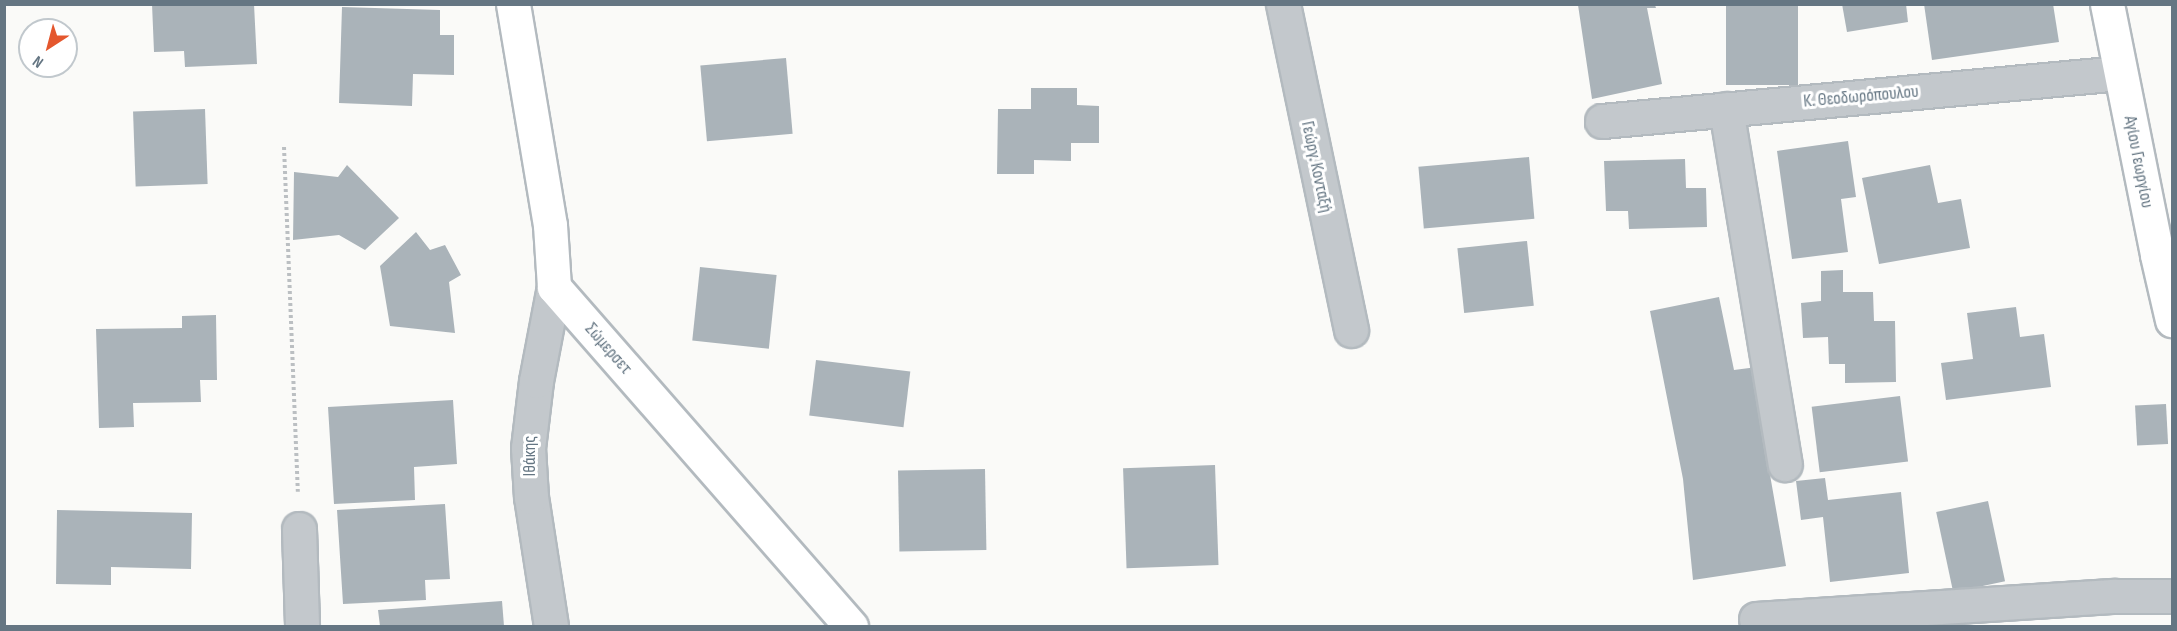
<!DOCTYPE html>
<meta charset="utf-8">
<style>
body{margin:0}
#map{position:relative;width:2177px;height:631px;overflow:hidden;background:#fafaf8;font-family:"Sofia Sans Condensed",sans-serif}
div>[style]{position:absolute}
.building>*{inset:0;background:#aab3b9;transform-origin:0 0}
.path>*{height:4px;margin-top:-2px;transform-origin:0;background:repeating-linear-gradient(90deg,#bbbfc2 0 3px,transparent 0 6px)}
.roads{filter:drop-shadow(2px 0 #b3babf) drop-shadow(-2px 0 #b3babf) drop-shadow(0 2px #b3babf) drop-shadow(0 -2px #b3babf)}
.street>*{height:33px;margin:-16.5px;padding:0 16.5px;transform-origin:16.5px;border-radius:16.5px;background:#c3c8cc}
.secondary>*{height:33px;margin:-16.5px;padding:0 16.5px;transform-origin:16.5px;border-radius:16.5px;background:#fff}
span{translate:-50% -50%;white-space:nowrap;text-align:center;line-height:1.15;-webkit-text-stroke:6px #fff;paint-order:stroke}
.street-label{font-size:18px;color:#657683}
.frame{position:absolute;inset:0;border:6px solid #657683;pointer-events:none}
.north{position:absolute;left:18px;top:18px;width:60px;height:60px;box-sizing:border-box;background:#fff;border:2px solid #c1c8cd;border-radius:50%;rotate:216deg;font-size:16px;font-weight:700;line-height:24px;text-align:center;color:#657683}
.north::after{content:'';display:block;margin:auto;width:21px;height:27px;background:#e4572e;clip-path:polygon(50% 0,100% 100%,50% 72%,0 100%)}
</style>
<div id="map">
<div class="building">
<div style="clip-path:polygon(152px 4px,254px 4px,257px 64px,185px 67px,184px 51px,154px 52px)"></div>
<div style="left:1726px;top:4px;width:72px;height:81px"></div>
<div style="clip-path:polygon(1842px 4px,1906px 4px,1908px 22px,1847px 32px)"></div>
<div style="clip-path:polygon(1924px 4px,2053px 4px,2059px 42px,1932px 60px)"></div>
<div style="clip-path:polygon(1578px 5px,1655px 5px,1656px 8px,1647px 8px,1662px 84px,1592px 99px)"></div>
<div style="clip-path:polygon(342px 7px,440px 10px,440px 35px,454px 35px,454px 75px,413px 74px,412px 106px,339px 103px)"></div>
<div style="left:786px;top:58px;width:76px;height:86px;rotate:85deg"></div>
<div style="clip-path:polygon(1031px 88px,1077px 88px,1077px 105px,1099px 106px,1099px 143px,1071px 143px,1071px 161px,1034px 160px,1034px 174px,997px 174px,998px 109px,1031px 109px)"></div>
<div style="left:205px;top:109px;width:75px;height:72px;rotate:88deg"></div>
<div style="clip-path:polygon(1848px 141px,1856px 197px,1841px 199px,1848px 252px,1792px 259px,1777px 151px)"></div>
<div style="left:1529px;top:157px;width:62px;height:111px;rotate:85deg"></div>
<div style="clip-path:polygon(1685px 159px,1686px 188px,1706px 188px,1707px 227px,1629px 229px,1628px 211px,1606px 211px,1604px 161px)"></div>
<div style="clip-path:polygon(347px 165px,399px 218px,365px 250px,339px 235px,293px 240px,294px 172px,338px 177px)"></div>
<div style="clip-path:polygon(1930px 165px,1938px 203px,1961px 199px,1970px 248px,1879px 264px,1862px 178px)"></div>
<div style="clip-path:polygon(416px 232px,430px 250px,445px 245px,461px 275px,449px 282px,455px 333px,390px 326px,380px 266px)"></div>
<div style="left:1527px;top:241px;width:65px;height:70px;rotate:84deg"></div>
<div style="left:700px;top:267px;width:77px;height:74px;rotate:6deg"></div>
<div style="clip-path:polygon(1843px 270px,1843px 292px,1873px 292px,1874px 321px,1895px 321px,1896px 382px,1845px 383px,1845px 364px,1829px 364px,1828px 337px,1803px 338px,1801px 303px,1821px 301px,1821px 271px)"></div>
<div style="clip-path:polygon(1719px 297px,1734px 370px,1757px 367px,1769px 469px,1786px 566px,1693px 580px,1683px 479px,1650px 311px)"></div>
<div style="clip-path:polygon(2016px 307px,2020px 337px,2044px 334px,2051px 387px,1946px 400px,1941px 363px,1973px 359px,1967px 313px)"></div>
<div style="clip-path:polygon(216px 315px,217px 380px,200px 380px,201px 402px,133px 403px,134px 427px,99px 428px,96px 329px,182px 328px,182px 316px)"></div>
<div style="left:816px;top:360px;width:95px;height:56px;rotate:7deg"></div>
<div style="left:1900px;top:396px;width:66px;height:89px;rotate:83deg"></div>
<div style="clip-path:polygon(453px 400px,457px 464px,414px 467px,415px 500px,334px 504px,328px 407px)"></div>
<div style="left:2166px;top:404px;width:40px;height:31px;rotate:87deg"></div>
<div style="left:1215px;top:465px;width:100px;height:92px;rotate:88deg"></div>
<div style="left:985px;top:469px;width:81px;height:87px;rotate:89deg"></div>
<div style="clip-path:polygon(1825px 478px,1828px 500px,1901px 492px,1909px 573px,1830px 582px,1823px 517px,1801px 520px,1796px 481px)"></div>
<div style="left:1988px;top:501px;width:82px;height:53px;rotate:78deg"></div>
<div style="clip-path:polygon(445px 504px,450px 579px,425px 580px,426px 600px,343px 604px,337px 510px)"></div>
<div style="clip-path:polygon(57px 510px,192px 513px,191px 569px,111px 567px,111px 585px,56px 584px)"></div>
<div style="clip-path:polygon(502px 601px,504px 626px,380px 626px,378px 610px)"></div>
</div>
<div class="path">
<div style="left:284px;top:147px;width:345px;rotate:87.7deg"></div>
</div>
<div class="roads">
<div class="street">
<div style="left:1283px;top:4px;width:333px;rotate:78.2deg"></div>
<div style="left:1726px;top:109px;width:360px;rotate:80.6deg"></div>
<div style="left:1602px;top:121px;width:520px;rotate:-5.29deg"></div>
<div style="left:299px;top:529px;width:97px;rotate:88.2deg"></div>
<div style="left:1756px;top:619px;width:360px;rotate:-3.7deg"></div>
<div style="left:2115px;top:596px;width:57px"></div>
<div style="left:551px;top:626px;width:131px;rotate:-98.8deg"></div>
<div style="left:531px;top:497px;width:49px;rotate:-93.5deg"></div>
<div style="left:528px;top:448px;width:67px;rotate:-83.2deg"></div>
<div style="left:536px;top:381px;width:96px;rotate:-79.2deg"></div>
</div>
<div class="secondary">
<div style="left:513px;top:4px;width:224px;rotate:80.5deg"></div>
<div style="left:550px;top:225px;width:62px;rotate:86.3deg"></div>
<div style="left:554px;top:287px;width:451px;rotate:48.8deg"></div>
<div style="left:2107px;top:4px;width:256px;rotate:78.7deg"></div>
<div style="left:2157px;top:255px;width:67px;rotate:77deg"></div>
</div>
</div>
<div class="street-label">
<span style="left:1861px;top:97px;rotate:-5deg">Κ. Θεοδωρόπουλου</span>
<span style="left:2138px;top:162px;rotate:79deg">Αγίου Γεωργίου</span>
<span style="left:1316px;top:167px;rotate:78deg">Γεώργ. Κονταξή</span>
<span style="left:608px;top:349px;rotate:49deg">Σώμερσετ</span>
<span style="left:530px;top:456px;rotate:-90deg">Ιθάκης</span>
</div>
<div class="frame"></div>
<div class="north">N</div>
</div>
